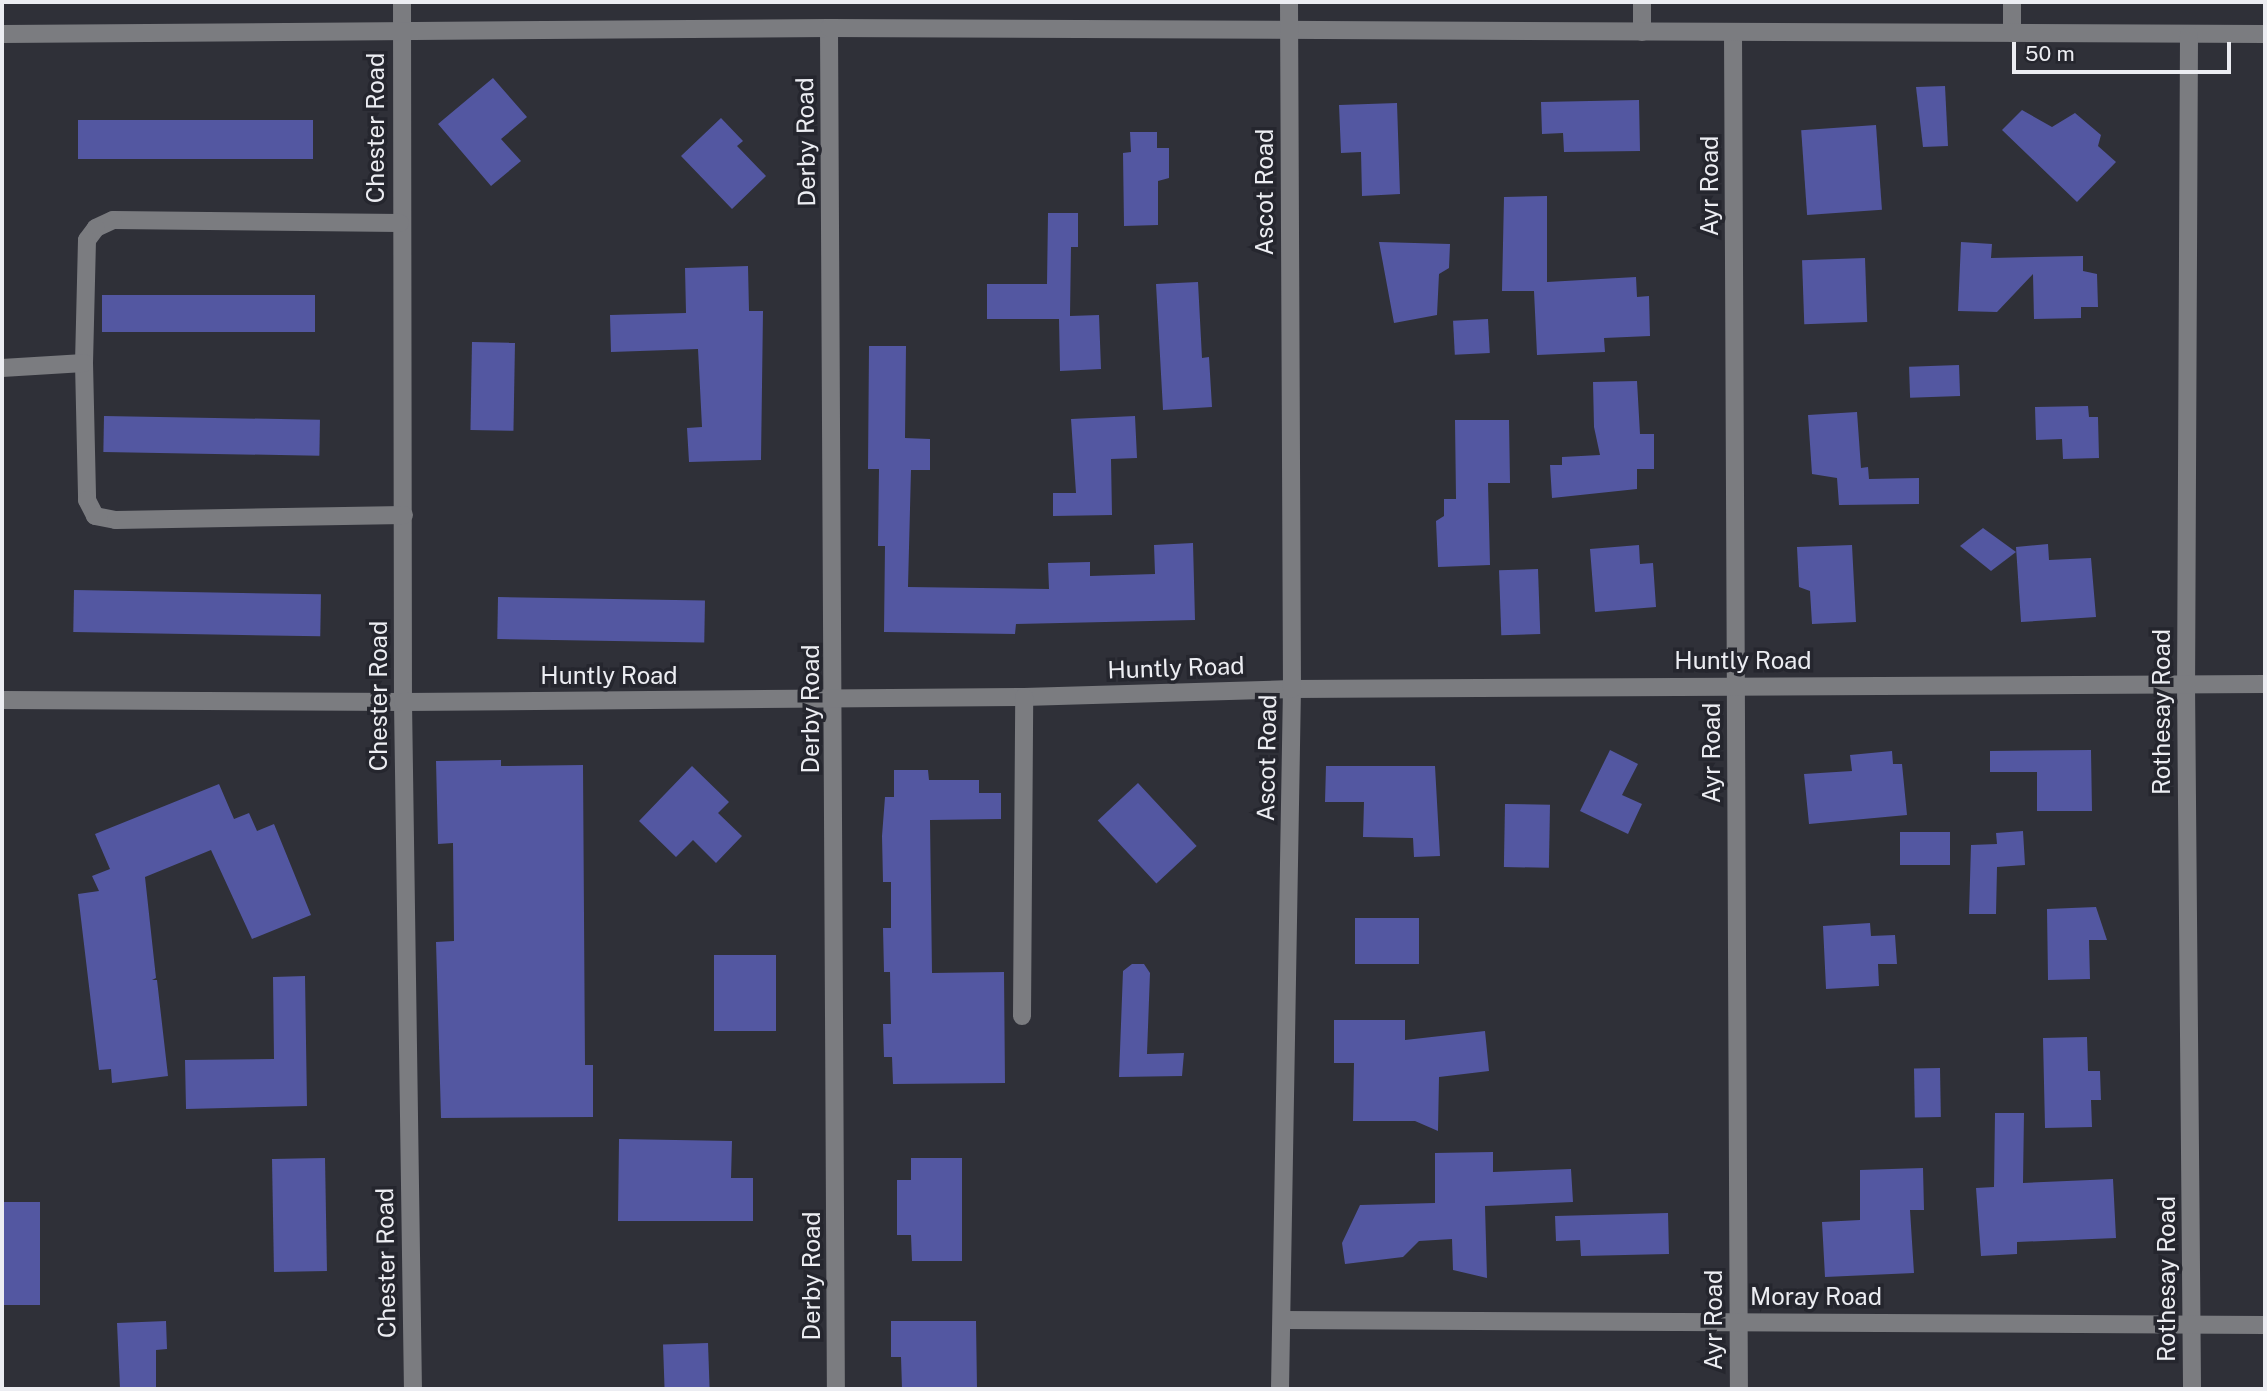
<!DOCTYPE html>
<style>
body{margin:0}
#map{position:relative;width:2267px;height:1391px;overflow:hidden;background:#2f3038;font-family:"Public Sans",sans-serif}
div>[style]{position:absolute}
.building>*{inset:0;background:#5357a1;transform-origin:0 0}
.minor>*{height:18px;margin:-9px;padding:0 9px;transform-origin:9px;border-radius:9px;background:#7b7c80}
span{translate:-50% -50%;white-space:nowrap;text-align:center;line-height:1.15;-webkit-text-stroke:7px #25262e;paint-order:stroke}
.street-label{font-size:24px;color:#ecedf2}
.frame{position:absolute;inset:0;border:4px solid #ecedf2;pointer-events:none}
.scale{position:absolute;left:2012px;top:42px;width:219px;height:32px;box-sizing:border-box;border:4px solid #ecedf2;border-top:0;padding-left:9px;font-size:21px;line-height:24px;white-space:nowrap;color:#ecedf2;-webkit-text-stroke:5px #25262e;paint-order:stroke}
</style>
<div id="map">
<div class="building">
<div style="clip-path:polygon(493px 78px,527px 117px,501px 139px,521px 161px,491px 186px,438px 124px)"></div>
<div style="clip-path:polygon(1945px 86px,1948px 146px,1923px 147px,1916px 87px)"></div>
<div style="clip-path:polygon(1639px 100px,1640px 151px,1564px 152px,1563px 133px,1542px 134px,1541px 102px)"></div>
<div style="clip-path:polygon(1397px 103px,1400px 194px,1362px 196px,1361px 152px,1341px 153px,1339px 105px)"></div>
<div style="clip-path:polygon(2022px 110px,2052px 127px,2075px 113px,2101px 135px,2098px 146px,2116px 162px,2077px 202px,2002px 130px)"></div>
<div style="clip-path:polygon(721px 118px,743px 141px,737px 146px,766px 176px,732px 209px,681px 156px)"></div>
<div style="left:78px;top:120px;width:235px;height:39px"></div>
<div style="left:1876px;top:125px;width:85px;height:75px;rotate:86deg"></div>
<div style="clip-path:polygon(1130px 132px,1157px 132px,1157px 148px,1169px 148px,1169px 178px,1158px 181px,1158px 225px,1124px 226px,1123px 153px,1131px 152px)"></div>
<div style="clip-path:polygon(1547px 196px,1547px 282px,1636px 277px,1637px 297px,1649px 296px,1650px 336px,1604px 338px,1605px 352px,1537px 355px,1534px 291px,1502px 291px,1504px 197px)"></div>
<div style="clip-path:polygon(1048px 213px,1078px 213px,1078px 247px,1071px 247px,1070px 316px,1099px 315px,1101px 369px,1060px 371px,1059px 319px,987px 319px,987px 284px,1047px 284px)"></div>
<div style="clip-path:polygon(1379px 242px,1450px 244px,1449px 268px,1439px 274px,1437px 315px,1394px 323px)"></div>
<div style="clip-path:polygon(1961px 242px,1992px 244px,1991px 258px,2083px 256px,2083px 271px,2097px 274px,2098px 307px,2081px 307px,2081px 318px,2034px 319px,2033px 274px,1997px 312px,1958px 311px)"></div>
<div style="left:1865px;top:258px;width:64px;height:63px;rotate:88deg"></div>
<div style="clip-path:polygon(748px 266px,749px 311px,763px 311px,761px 460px,689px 462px,687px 428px,702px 427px,698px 349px,611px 352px,610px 315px,686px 313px,685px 268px)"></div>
<div style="clip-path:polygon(1198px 282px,1202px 358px,1209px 357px,1212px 407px,1163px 410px,1156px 284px)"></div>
<div style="left:102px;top:295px;width:213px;height:37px"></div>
<div style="left:1488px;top:319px;width:34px;height:35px;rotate:87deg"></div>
<div style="left:472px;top:342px;width:43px;height:88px;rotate:1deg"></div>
<div style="clip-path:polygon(869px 346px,906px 346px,905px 438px,930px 439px,930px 470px,911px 470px,908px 587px,1049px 589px,1048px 563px,1090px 562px,1090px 576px,1155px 574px,1154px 545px,1193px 543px,1195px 620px,1016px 624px,1015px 634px,884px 632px,885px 546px,878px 546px,879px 469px,868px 469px)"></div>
<div style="left:1959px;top:365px;width:31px;height:50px;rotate:88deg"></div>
<div style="clip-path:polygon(1637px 381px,1640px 434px,1654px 434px,1654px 469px,1637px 469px,1637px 489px,1552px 498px,1550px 465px,1562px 465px,1562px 457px,1600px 455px,1594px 427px,1593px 382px)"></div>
<div style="clip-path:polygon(2088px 406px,2089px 417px,2098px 417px,2099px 458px,2063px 459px,2062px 439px,2036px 440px,2035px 407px)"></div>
<div style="clip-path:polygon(1857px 412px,1861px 468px,1868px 467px,1869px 479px,1919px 478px,1919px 504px,1839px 505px,1837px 478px,1812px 474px,1808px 415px)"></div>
<div style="left:104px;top:416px;width:216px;height:36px;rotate:1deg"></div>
<div style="clip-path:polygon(1135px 416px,1137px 458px,1111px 459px,1112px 515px,1053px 516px,1053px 493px,1076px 493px,1071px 419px)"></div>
<div style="clip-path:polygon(1455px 420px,1509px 420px,1510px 483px,1488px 483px,1490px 565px,1438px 567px,1436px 521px,1444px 516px,1444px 499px,1456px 499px)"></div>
<div style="clip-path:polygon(1983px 528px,2016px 552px,1991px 571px,1960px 546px)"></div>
<div style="clip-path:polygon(2048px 544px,2049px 560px,2091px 558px,2096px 617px,2021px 622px,2016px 547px)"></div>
<div style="clip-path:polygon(1639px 545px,1640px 564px,1653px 563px,1656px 607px,1595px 612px,1590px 549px)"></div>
<div style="clip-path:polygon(1852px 545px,1856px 622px,1812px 624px,1810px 591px,1799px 587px,1797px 547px)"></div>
<div style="left:1538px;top:569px;width:65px;height:39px;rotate:88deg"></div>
<div style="left:74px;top:590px;width:247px;height:42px;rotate:1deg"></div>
<div style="left:498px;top:597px;width:207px;height:42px;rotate:1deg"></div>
<div style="clip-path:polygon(1610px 750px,1638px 764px,1622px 795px,1642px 804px,1628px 834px,1580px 811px)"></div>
<div style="clip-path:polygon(2091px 750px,2092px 811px,2037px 811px,2037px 772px,1990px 772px,1990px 751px)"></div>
<div style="clip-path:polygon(1892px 751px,1893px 764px,1902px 764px,1907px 815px,1809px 824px,1804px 774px,1852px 771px,1850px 755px)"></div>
<div style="clip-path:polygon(501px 760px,501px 766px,583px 765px,585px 1065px,593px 1065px,593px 1117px,441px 1118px,436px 942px,454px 941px,453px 843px,438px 844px,436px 761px)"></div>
<div style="clip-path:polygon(692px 766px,729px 802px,718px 813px,742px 836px,716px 863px,693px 840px,676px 857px,639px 821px)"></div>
<div style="clip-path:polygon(1326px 766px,1435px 766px,1440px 856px,1414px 857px,1413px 838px,1363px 837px,1364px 802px,1325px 802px)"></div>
<div style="clip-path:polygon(894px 770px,928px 770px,929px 780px,979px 780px,979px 793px,1001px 793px,1001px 819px,930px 820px,932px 973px,1004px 972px,1005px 1083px,893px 1084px,892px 1057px,884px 1057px,883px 1024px,891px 1024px,890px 972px,884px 972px,883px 928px,891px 928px,891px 882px,883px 882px,882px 836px,885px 797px,894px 797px)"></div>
<div style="left:1138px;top:783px;width:86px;height:55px;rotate:47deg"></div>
<div style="clip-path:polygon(219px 784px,234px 819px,249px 813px,257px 831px,274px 824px,311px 915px,252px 939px,211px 850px,145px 877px,156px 978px,152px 980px,157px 980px,168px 1076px,112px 1083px,111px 1069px,99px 1070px,78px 894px,99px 891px,92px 876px,110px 869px,95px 834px)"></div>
<div style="left:1505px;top:804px;width:45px;height:63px;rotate:1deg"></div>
<div style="clip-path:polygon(2023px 831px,2025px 865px,1997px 867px,1996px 914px,1969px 914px,1971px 845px,1997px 844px,1996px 833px)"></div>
<div style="left:1900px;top:832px;width:50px;height:33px"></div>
<div style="clip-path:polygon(2096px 907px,2107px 940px,2089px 940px,2090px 979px,2048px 980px,2047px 909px)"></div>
<div style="left:1355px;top:918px;width:64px;height:46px"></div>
<div style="clip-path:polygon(1870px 923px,1871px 936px,1895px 935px,1897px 964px,1878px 964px,1879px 986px,1826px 989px,1823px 926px)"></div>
<div style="left:714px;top:955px;width:62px;height:76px"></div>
<div style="clip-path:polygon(1132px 964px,1144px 964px,1150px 973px,1147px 1054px,1184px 1053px,1182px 1076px,1119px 1077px,1123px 971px)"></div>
<div style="clip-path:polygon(305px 976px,307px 1106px,186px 1109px,185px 1060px,274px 1059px,273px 977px)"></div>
<div style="clip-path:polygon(1334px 1020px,1405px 1020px,1405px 1040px,1485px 1031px,1489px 1071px,1439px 1077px,1438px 1131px,1415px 1121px,1353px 1121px,1354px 1063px,1334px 1063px)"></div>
<div style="clip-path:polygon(2087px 1037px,2088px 1071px,2100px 1071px,2101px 1100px,2091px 1100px,2092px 1127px,2045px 1128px,2043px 1038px)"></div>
<div style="left:1940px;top:1068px;width:49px;height:26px;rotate:89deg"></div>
<div style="clip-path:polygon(1995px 1113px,2024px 1113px,2023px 1183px,2113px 1179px,2116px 1238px,2017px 1242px,2017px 1254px,1981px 1256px,1976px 1188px,1994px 1187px)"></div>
<div style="clip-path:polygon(619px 1139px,732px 1141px,731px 1178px,753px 1178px,753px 1221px,618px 1221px)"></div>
<div style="clip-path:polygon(1493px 1152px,1493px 1172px,1571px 1169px,1573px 1202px,1485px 1206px,1487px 1278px,1453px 1270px,1452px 1239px,1419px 1241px,1403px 1257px,1345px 1264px,1342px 1243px,1360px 1205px,1435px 1203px,1435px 1153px)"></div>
<div style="left:325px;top:1158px;width:113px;height:53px;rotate:89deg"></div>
<div style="clip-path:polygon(911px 1158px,962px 1158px,962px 1261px,912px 1261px,911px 1235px,897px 1235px,897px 1180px,911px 1180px)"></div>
<div style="clip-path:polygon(1923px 1168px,1924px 1210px,1910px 1210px,1914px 1273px,1825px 1277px,1822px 1222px,1860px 1220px,1860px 1170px)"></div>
<div style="left:2px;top:1202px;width:38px;height:103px"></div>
<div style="clip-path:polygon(1668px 1213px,1669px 1254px,1581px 1256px,1580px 1240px,1556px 1241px,1555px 1216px)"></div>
<div style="clip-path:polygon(166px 1321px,167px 1349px,156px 1350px,156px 1389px,120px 1389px,117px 1323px)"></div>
<div style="clip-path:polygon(891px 1321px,976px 1321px,977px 1389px,902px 1389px,901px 1357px,891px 1357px)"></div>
<div style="left:708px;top:1343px;width:46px;height:45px;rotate:88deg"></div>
</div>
<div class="minor">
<div style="left:402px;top:2px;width:700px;rotate:89.92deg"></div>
<div style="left:403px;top:702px;width:687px;rotate:89.17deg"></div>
<div style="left:2012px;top:2px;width:31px;rotate:90deg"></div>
<div style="left:829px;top:28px;width:1361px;rotate:89.71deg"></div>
<div style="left:1642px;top:32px;width:30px;rotate:-90deg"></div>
<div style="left:1733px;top:33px;width:1356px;rotate:89.75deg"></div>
<div style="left:2px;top:34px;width:827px;rotate:-0.42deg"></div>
<div style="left:829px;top:28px;width:1436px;rotate:0.24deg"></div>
<div style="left:2189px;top:35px;width:649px;rotate:90.26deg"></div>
<div style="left:2186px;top:684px;width:705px;rotate:89.51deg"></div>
<div style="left:400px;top:223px;width:287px;rotate:-179.4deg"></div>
<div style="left:113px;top:220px;width:19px;rotate:155deg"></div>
<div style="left:96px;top:228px;width:15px;rotate:127deg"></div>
<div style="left:87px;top:240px;width:123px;rotate:91.4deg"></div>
<div style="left:84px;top:363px;width:137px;rotate:88.7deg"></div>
<div style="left:87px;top:500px;width:18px;rotate:63deg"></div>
<div style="left:95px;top:516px;width:21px;rotate:11deg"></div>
<div style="left:116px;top:520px;width:288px;rotate:-1deg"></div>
<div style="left:2px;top:368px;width:82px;rotate:-3.5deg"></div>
<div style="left:2px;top:700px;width:401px;rotate:0.3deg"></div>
<div style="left:403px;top:702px;width:621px;rotate:-0.46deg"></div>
<div style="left:1024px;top:697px;width:268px;rotate:-1.7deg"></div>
<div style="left:1292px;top:689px;width:973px;rotate:-0.29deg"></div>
<div style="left:1022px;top:1016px;width:319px;rotate:-89.6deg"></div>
<div style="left:1282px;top:1320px;width:983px;rotate:0.29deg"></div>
<div style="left:1280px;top:1389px;width:700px;rotate:-89.02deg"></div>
<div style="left:1292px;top:689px;width:687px;rotate:-90.25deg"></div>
</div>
<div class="street-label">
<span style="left:376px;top:128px;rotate:-90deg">Chester Road</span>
<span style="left:806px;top:142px;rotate:-91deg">Derby Road</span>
<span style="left:1710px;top:186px;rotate:-90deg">Ayr Road</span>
<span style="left:1265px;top:192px;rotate:-90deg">Ascot Road</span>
<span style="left:1743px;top:661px">Huntly Road</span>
<span style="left:1176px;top:668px;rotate:-2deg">Huntly Road</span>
<span style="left:609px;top:676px">Huntly Road</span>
<span style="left:379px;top:696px;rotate:-90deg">Chester Road</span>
<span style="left:811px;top:709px;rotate:-90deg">Derby Road</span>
<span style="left:2162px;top:712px;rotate:-90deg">Rothesay Road</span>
<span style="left:1712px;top:753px;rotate:-90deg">Ayr Road</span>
<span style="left:1267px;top:758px;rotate:-89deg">Ascot Road</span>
<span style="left:386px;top:1263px;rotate:-91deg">Chester Road</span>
<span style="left:812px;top:1276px;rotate:-90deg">Derby Road</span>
<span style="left:2167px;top:1279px;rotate:-90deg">Rothesay Road</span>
<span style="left:1816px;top:1297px">Moray Road</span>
<span style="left:1714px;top:1320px;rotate:-90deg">Ayr Road</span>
</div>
<div class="frame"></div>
<div class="scale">50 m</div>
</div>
